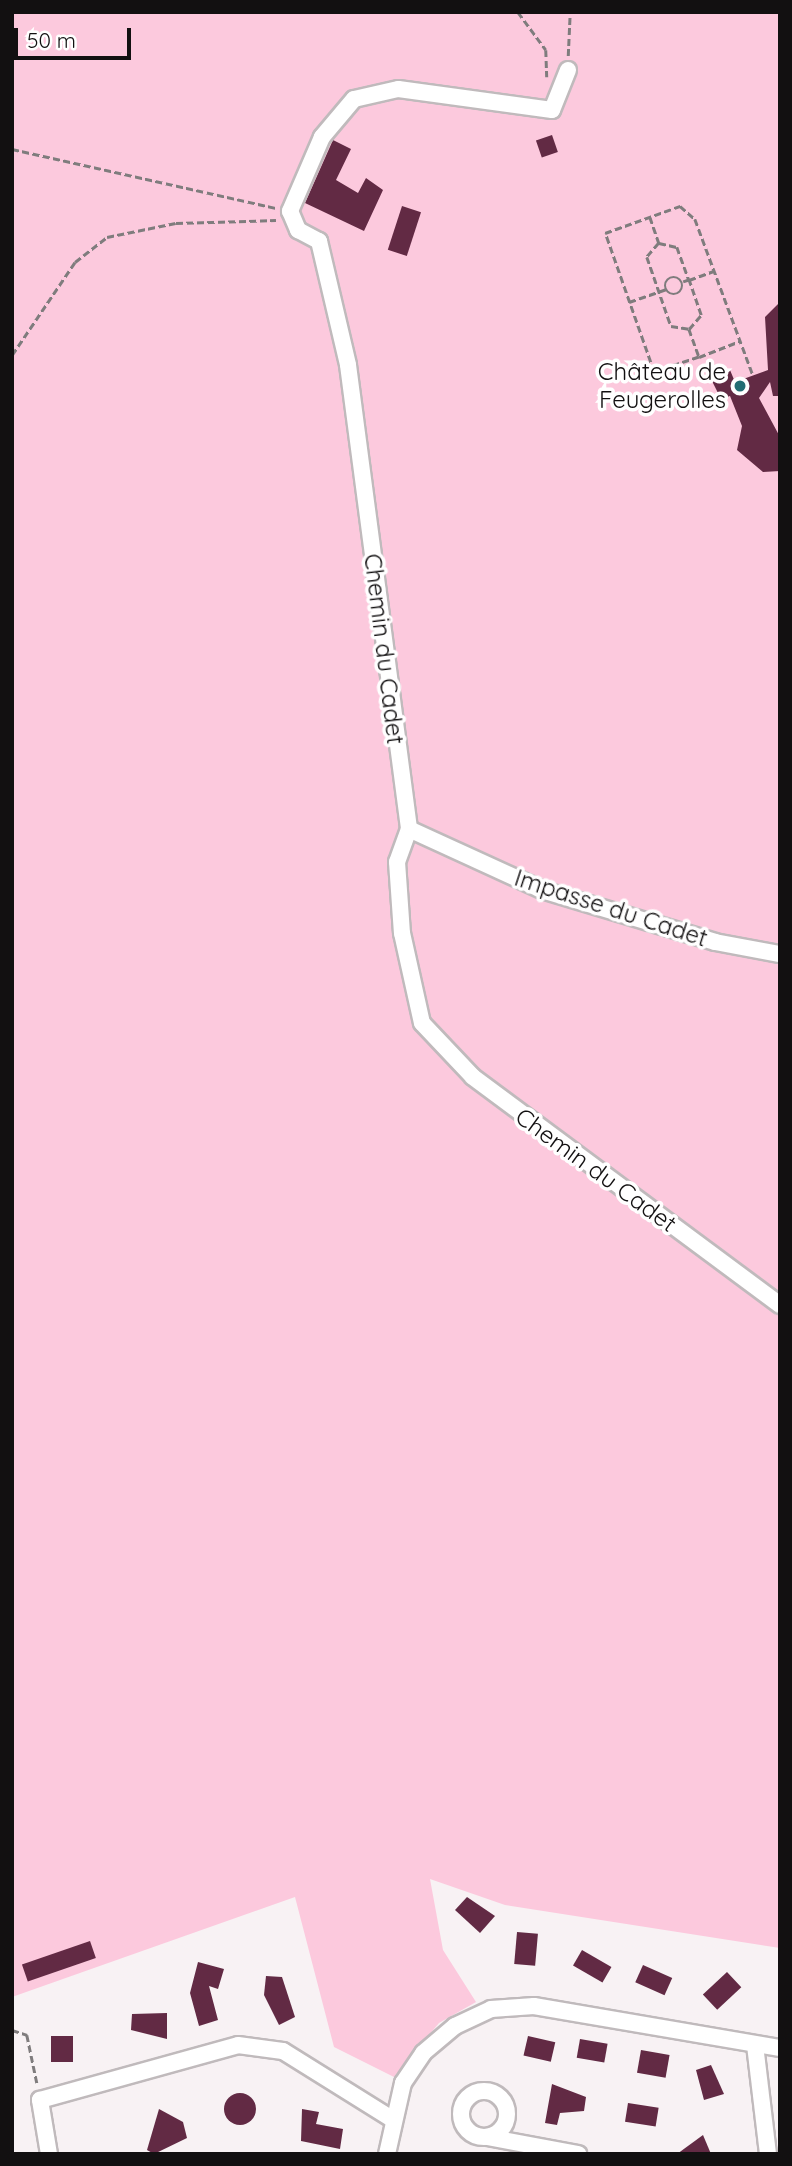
<!DOCTYPE html>
<meta charset="utf-8">
<style>
body{margin:0}
#map{position:relative;width:792px;height:2166px;overflow:hidden;background:#f8f2f4;font-family:Quicksand,sans-serif}
div>[style]{position:absolute}
.green>*{inset:0;background:#fcc9dd}
.building>*{inset:0;background:#622a44;transform-origin:0 0}
.round{border-radius:50%}
.path>*{height:2.5px;margin-top:-1.25px;transform-origin:0;background:repeating-linear-gradient(90deg,#7f7c7d 0 7px,transparent 0 10.5px)}
.path>.ring{margin:-1.25px;padding:0;box-sizing:content-box;background:none;border:2.5px solid #7f7c7d;border-radius:50%}
.roads{filter:drop-shadow(2px 0 #c0babc) drop-shadow(-2px 0 #c0babc) drop-shadow(0 2px #c0babc) drop-shadow(0 -2px #c0babc)}
.minor>*{height:16px;margin:-8px;padding:0 8px;transform-origin:8px;border-radius:8px;background:#fff}
.minor>.ring{margin:-8px;padding:0;box-sizing:content-box;background:none;border:16px solid #fff;border-radius:50%}
.dots>*{width:19px;height:19px;translate:-50% -50%;box-sizing:border-box;border:4px solid #fff;border-radius:50%}
span{translate:-50% -50%;white-space:nowrap;text-align:center;line-height:1.15;-webkit-text-stroke:7px #fff;paint-order:stroke}
.poi-label{font-size:24px;color:#121011}
.right{translate:-100% -50%;text-align:right}
.street-label{font-size:24px;color:#121011}
.frame{position:absolute;inset:0;border:14px solid #121011;pointer-events:none}
.scale{position:absolute;left:14px;top:28px;width:117px;height:32px;box-sizing:border-box;border:4px solid #121011;border-top:0;padding-left:9px;font-size:21px;line-height:24px;white-space:nowrap;color:#121011;-webkit-text-stroke:5px #fff;paint-order:stroke}
</style>
<div id="map">
<div class="green">
<div style="clip-path:polygon(12px 12px,780px 12px,780px 1948px,505px 1905px,430px 1879px,443px 1950px,476px 2002px,439px 2023px,394px 2077px,334px 2047px,295px 1897px,12px 1997px)"></div>
</div>
<div class="building">
<div style="left:552px;top:135px;width:18px;height:17px;rotate:71deg"></div>
<div style="clip-path:polygon(333px 140px,351px 149px,336px 180px,358px 193px,366px 178px,383px 190px,364px 231px,305px 203px)"></div>
<div style="left:402px;top:206px;width:20px;height:46px;rotate:18deg"></div>
<div style="clip-path:polygon(780px 302px,780px 396px,773px 396px,770px 382px,759px 398px,780px 437px,780px 471px,763px 472px,737px 450px,742px 426px,730px 396px,721px 399px,712px 381px,730px 370px,735px 382px,768px 370px,765px 317px)"></div>
<div style="clip-path:polygon(467px 1897px,495px 1916px,480px 1933px,455px 1910px)"></div>
<div style="left:517px;top:1932px;width:21px;height:32px;rotate:5deg"></div>
<div style="left:90px;top:1941px;width:18px;height:72px;rotate:71deg"></div>
<div style="left:582px;top:1950px;width:34px;height:18px;rotate:30deg"></div>
<div style="clip-path:polygon(198px 1962px,224px 1969px,218px 1989px,209px 1986px,218px 2020px,199px 2026px,190px 1993px)"></div>
<div style="left:643px;top:1965px;width:32px;height:19px;rotate:24deg"></div>
<div style="left:727px;top:1972px;width:21px;height:33px;rotate:47deg"></div>
<div style="clip-path:polygon(266px 1976px,282px 1977px,295px 2017px,279px 2025px,264px 1995px)"></div>
<div style="clip-path:polygon(167px 2013px,167px 2039px,131px 2030px,132px 2014px)"></div>
<div style="left:51px;top:2036px;width:22px;height:26px"></div>
<div style="left:528px;top:2036px;width:28px;height:20px;rotate:13deg"></div>
<div style="left:580px;top:2039px;width:28px;height:19px;rotate:10deg"></div>
<div style="left:641px;top:2050px;width:29px;height:23px;rotate:10deg"></div>
<div style="clip-path:polygon(711px 2065px,724px 2094px,704px 2100px,696px 2070px)"></div>
<div style="clip-path:polygon(552px 2084px,586px 2097px,584px 2111px,560px 2113px,557px 2125px,545px 2123px)"></div>
<div class="round" style="left:224px;top:2093px;width:32px;height:32px"></div>
<div style="left:628px;top:2103px;width:31px;height:19px;rotate:9deg"></div>
<div style="clip-path:polygon(159px 2109px,183px 2122px,187px 2138px,154px 2154px,147px 2150px)"></div>
<div style="clip-path:polygon(302px 2109px,319px 2112px,316px 2124px,343px 2129px,340px 2149px,301px 2141px)"></div>
<div style="clip-path:polygon(703px 2135px,711px 2154px,677px 2154px)"></div>
</div>
<div class="path">
<div style="left:518px;top:12px;width:47px;rotate:53.6deg"></div>
<div style="left:546px;top:50px;width:27px;rotate:88deg"></div>
<div style="left:568px;top:56px;width:44px;rotate:-87.4deg"></div>
<div style="left:12px;top:149px;width:271px;rotate:12.6deg"></div>
<div style="left:650px;top:217px;width:28px;rotate:71deg"></div>
<div style="left:659px;top:243px;width:18px;rotate:13deg"></div>
<div style="left:677px;top:247px;width:35px;rotate:70deg"></div>
<div style="left:689px;top:280px;width:27px;rotate:-20deg"></div>
<div style="left:659px;top:243px;width:18px;rotate:131deg"></div>
<div style="left:647px;top:257px;width:73px;rotate:70.8deg"></div>
<div style="left:671px;top:326px;width:18px;rotate:9deg"></div>
<div style="left:689px;top:329px;width:18px;rotate:-49deg"></div>
<div style="left:701px;top:315px;width:37px;rotate:-109deg"></div>
<div style="left:689px;top:280px;width:6px;rotate:162deg"></div>
<div class="ring" style="left:665px;top:277px;width:15.5px;height:15.5px"></div>
<div style="left:629px;top:302px;width:39px;rotate:-19deg"></div>
<div style="left:689px;top:329px;width:30px;rotate:70deg"></div>
<div style="left:699px;top:357px;width:47px;rotate:161.6deg"></div>
<div style="left:654px;top:372px;width:147px;rotate:-109.4deg"></div>
<div style="left:605px;top:233px;width:80px;rotate:-19.8deg"></div>
<div style="left:680px;top:206px;width:20px;rotate:41deg"></div>
<div style="left:695px;top:219px;width:166px;rotate:69.6deg"></div>
<div style="left:12px;top:355px;width:112px;rotate:-55.9deg"></div>
<div style="left:75px;top:262px;width:41px;rotate:-38deg"></div>
<div style="left:107px;top:237px;width:70px;rotate:-11.5deg"></div>
<div style="left:176px;top:223px;width:100px;rotate:-1.7deg"></div>
<div style="left:699px;top:357px;width:44px;rotate:-21.3deg"></div>
<div style="left:12px;top:2030px;width:16px;rotate:18deg"></div>
<div style="left:27px;top:2035px;width:49px;rotate:78.2deg"></div>
</div>
<div class="roads">
<div class="minor">
<div style="left:568px;top:70px;width:43px;rotate:111.8deg"></div>
<div style="left:552px;top:110px;width:155px;rotate:-172.2deg"></div>
<div style="left:398px;top:89px;width:45px;rotate:167.2deg"></div>
<div style="left:354px;top:99px;width:50px;rotate:130.1deg"></div>
<div style="left:322px;top:137px;width:81px;rotate:113.4deg"></div>
<div style="left:290px;top:211px;width:21px;rotate:67deg"></div>
<div style="left:298px;top:230px;width:24px;rotate:28deg"></div>
<div style="left:319px;top:241px;width:127px;rotate:76.8deg"></div>
<div style="left:348px;top:365px;width:468px;rotate:82.5deg"></div>
<div style="left:409px;top:829px;width:35px;rotate:110deg"></div>
<div style="left:397px;top:862px;width:71px;rotate:86deg"></div>
<div style="left:402px;top:933px;width:92px;rotate:77.5deg"></div>
<div style="left:422px;top:1023px;width:74px;rotate:46.6deg"></div>
<div style="left:473px;top:1077px;width:382px;rotate:36.6deg"></div>
<div style="left:409px;top:829px;width:146px;rotate:24.6deg"></div>
<div style="left:542px;top:890px;width:181px;rotate:16.7deg"></div>
<div style="left:715px;top:942px;width:66px;rotate:10.5deg"></div>
<div style="left:755px;top:2045px;width:110px;rotate:83.2deg"></div>
<div class="ring" style="left:461px;top:2091px;width:30px;height:30px"></div>
<div style="left:487px;top:2137px;width:93px;rotate:10.6deg"></div>
<div style="left:49px;top:2154px;width:55px;rotate:-99.5deg"></div>
<div style="left:40px;top:2100px;width:205px;rotate:-15.5deg"></div>
<div style="left:238px;top:2045px;width:45px;rotate:7.6deg"></div>
<div style="left:283px;top:2051px;width:128px;rotate:32deg"></div>
<div style="left:387px;top:2154px;width:73px;rotate:-77.3deg"></div>
<div style="left:403px;top:2083px;width:36px;rotate:-56deg"></div>
<div style="left:423px;top:2053px;width:42px;rotate:-40.2deg"></div>
<div style="left:455px;top:2026px;width:40px;rotate:-25deg"></div>
<div style="left:491px;top:2009px;width:43px;rotate:-4deg"></div>
<div style="left:534px;top:2006px;width:250px;rotate:9.7deg"></div>
</div>
</div>
<div class="dots">
<div style="left:740px;top:386px;background:#226d73"></div>
</div>
<div class="poi-label">
<span class="right" style="left:726px;top:386px">Château de<br>Feugerolles</span>
</div>
<div class="street-label">
<span style="left:384px;top:649px;rotate:83deg">Chemin du Cadet</span>
<span style="left:611px;top:908px;rotate:18deg">Impasse du Cadet</span>
<span style="left:596px;top:1170px;rotate:36deg">Chemin du Cadet</span>
</div>
<div class="frame"></div>
<div class="scale">50 m</div>
</div>
